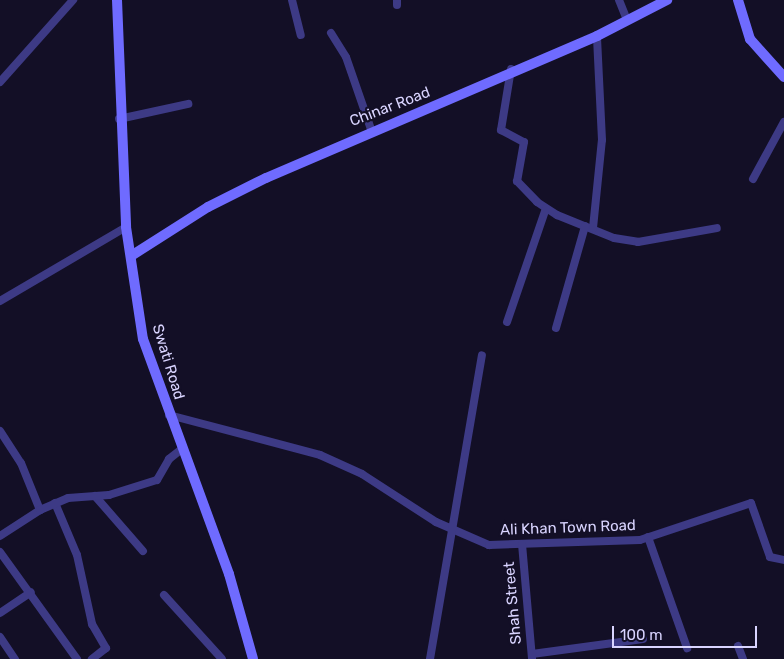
<!DOCTYPE html>
<style>
body{margin:0}
#map{position:relative;width:784px;height:659px;overflow:hidden;background:#130f26;font-family:Rubik,sans-serif}
div>[style]{position:absolute}
.street>*{height:8px;margin:-4px;padding:0 4px;transform-origin:4px;border-radius:4px;background:#3d3a85}
.secondary>*{height:10px;margin:-5px;padding:0 5px;transform-origin:5px;border-radius:5px;background:#6f6bff}
span{translate:-50% -50%;white-space:nowrap;text-align:center;line-height:1.15;-webkit-text-stroke:4.5px #130f26;paint-order:stroke}
.street-label{font-size:15px;color:#d9d4ff}
.scale{position:absolute;left:612px;top:626px;width:145px;height:22px;box-sizing:border-box;border:2px solid #d9d4ff;border-top:0;padding-left:6px;font-size:15px;line-height:18px;white-space:nowrap;color:#d9d4ff;-webkit-text-stroke:4px #130f26;paint-order:stroke}
</style>
<div id="map">
<div class="street">
<div style="left:292px;top:0;width:36px;rotate:76deg"></div>
<div style="left:397px;top:0;width:5px;rotate:90deg"></div>
<div style="left:619px;top:0;width:22px;rotate:68deg"></div>
<div style="left:331px;top:33px;width:28px;rotate:58deg"></div>
<div style="left:346px;top:57px;width:76px;rotate:70.9deg"></div>
<div style="left:511px;top:69px;width:62px;rotate:99.3deg"></div>
<div style="left:501px;top:130px;width:26px;rotate:28deg"></div>
<div style="left:524px;top:142px;width:40px;rotate:100deg"></div>
<div style="left:517px;top:181px;width:29px;rotate:46deg"></div>
<div style="left:537px;top:202px;width:24px;rotate:33deg"></div>
<div style="left:557px;top:215px;width:61px;rotate:22deg"></div>
<div style="left:614px;top:238px;width:24px;rotate:9deg"></div>
<div style="left:638px;top:242px;width:80px;rotate:-10deg"></div>
<div style="left:0;top:82px;width:110px;rotate:-48.3deg"></div>
<div style="left:119px;top:119px;width:71px;rotate:-12.3deg"></div>
<div style="left:753px;top:179px;width:65px;rotate:-61.5deg"></div>
<div style="left:593px;top:228px;width:88px;rotate:-84.2deg"></div>
<div style="left:602px;top:140px;width:104px;rotate:-92.8deg"></div>
<div style="left:0;top:301px;width:146px;rotate:-30.4deg"></div>
<div style="left:507px;top:322px;width:120px;rotate:-71.1deg"></div>
<div style="left:556px;top:328px;width:106px;rotate:-74.1deg"></div>
<div style="left:169px;top:415px;width:156px;rotate:14.8deg"></div>
<div style="left:320px;top:455px;width:46px;rotate:24.3deg"></div>
<div style="left:362px;top:474px;width:88px;rotate:33deg"></div>
<div style="left:436px;top:522px;width:58px;rotate:23.5deg"></div>
<div style="left:489px;top:545px;width:151px;rotate:-1.9deg"></div>
<div style="left:640px;top:540px;width:117px;rotate:-18.4deg"></div>
<div style="left:751px;top:503px;width:57px;rotate:70.6deg"></div>
<div style="left:770px;top:557px;width:14px;rotate:12deg"></div>
<div style="left:0;top:431px;width:38px;rotate:57deg"></div>
<div style="left:21px;top:463px;width:51px;rotate:68deg"></div>
<div style="left:95px;top:496px;width:73px;rotate:48.9deg"></div>
<div style="left:55px;top:503px;width:56px;rotate:67.1deg"></div>
<div style="left:77px;top:555px;width:71px;rotate:77.7deg"></div>
<div style="left:92px;top:624px;width:28px;rotate:60deg"></div>
<div style="left:106px;top:648px;width:18px;rotate:142deg"></div>
<div style="left:0;top:536px;width:48px;rotate:-33deg"></div>
<div style="left:40px;top:510px;width:30px;rotate:-23deg"></div>
<div style="left:68px;top:498px;width:41px;rotate:-4.2deg"></div>
<div style="left:109px;top:495px;width:50px;rotate:-17.4deg"></div>
<div style="left:157px;top:480px;width:24px;rotate:-60deg"></div>
<div style="left:169px;top:459px;width:16px;rotate:-38deg"></div>
<div style="left:648px;top:537px;width:118px;rotate:70.6deg"></div>
<div style="left:522px;top:544px;width:115px;rotate:85deg"></div>
<div style="left:0;top:552px;width:132px;rotate:54.3deg"></div>
<div style="left:164px;top:595px;width:86px;rotate:47.8deg"></div>
<div style="left:0;top:613px;width:37px;rotate:-34deg"></div>
<div style="left:0;top:637px;width:27px;rotate:56deg"></div>
<div style="left:738px;top:646px;width:14px;rotate:69deg"></div>
<div style="left:532px;top:654px;width:112px;rotate:-7.7deg"></div>
<div style="left:430px;top:659px;width:308px;rotate:-80.3deg"></div>
</div>
<div class="secondary">
<div style="left:117px;top:0;width:227px;rotate:87.7deg"></div>
<div style="left:126px;top:227px;width:113px;rotate:81.4deg"></div>
<div style="left:143px;top:339px;width:250px;rotate:69.9deg"></div>
<div style="left:229px;top:574px;width:88px;rotate:74.2deg"></div>
<div style="left:738px;top:0;width:41px;rotate:72.9deg"></div>
<div style="left:750px;top:39px;width:51px;rotate:48.2deg"></div>
<div style="left:131px;top:256px;width:91px;rotate:-32.5deg"></div>
<div style="left:208px;top:207px;width:65px;rotate:-26.6deg"></div>
<div style="left:266px;top:178px;width:360px;rotate:-23.2deg"></div>
<div style="left:597px;top:36px;width:79px;rotate:-27.2deg"></div>
</div>
<div class="street-label">
<span style="left:390px;top:107px;rotate:-21deg">Chinar Road</span>
<span style="left:168px;top:362px;rotate:73deg">Swati Road</span>
<span style="left:568px;top:528px;rotate:-2deg">Ali Khan Town Road</span>
<span style="left:513px;top:603px;rotate:-95deg">Shah Street</span>
</div>
<div class="scale">100 m</div>
</div>
